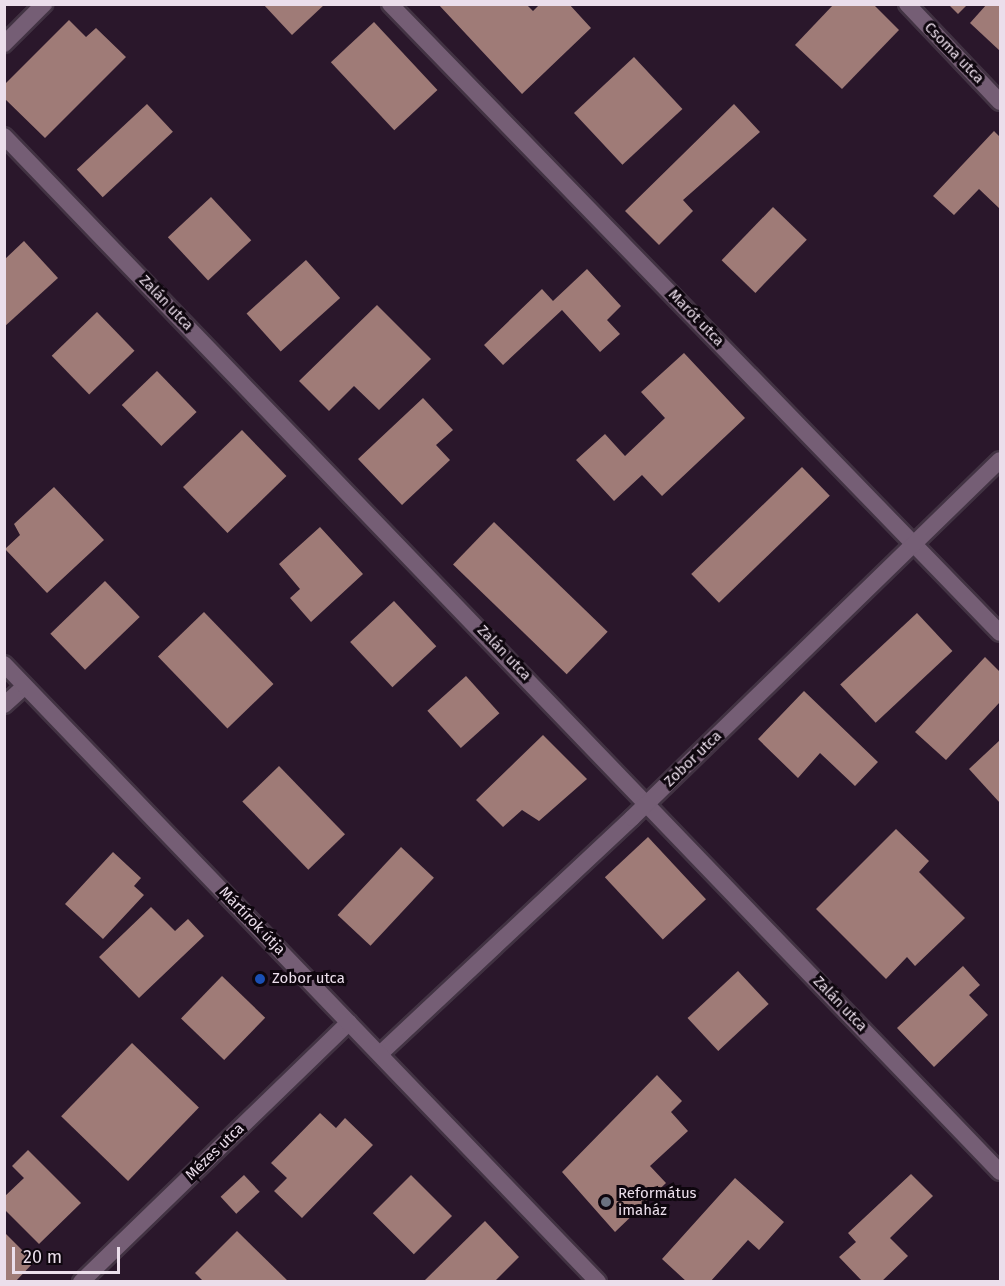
<!DOCTYPE html>
<meta charset="utf-8">
<style>
body{margin:0}
#map{position:relative;width:1005px;height:1286px;overflow:hidden;background:#2a172b;font-family:"Fira Sans",sans-serif}
div>[style]{position:absolute}
.building>*{inset:0;background:#9f7b77;transform-origin:0 0}
.roads{filter:drop-shadow(2px 0 #423343) drop-shadow(-2px 0 #423343) drop-shadow(0 2px #423343) drop-shadow(0 -2px #423343)}
.minor>*{height:16px;margin:-8px;padding:0 8px;transform-origin:8px;border-radius:8px;background:#755e75}
.tertiary>*{height:16px;margin:-8px;padding:0 8px;transform-origin:8px;border-radius:8px;background:#755e75}
.dots>*{width:16px;height:16px;translate:-50% -50%;box-sizing:border-box;border:3px solid #0e060e;border-radius:50%}
span{translate:-50% -50%;white-space:nowrap;text-align:center;line-height:1.15;-webkit-text-stroke:6px #0e060e;paint-order:stroke}
.street-label{font-size:15px;color:#ebdeeb}
.poi-label{font-size:15px;color:#ebdeeb}
.left{translate:0 -50%;text-align:left}
.frame{position:absolute;inset:0;border:6px solid #ebdeeb;pointer-events:none}
.scale{position:absolute;left:12px;top:1247px;width:108px;height:27px;box-sizing:border-box;border:3px solid #ebdeeb;border-top:0;padding-left:8px;font-size:18px;line-height:21px;white-space:nowrap;color:#ebdeeb;-webkit-text-stroke:4px #0e060e;paint-order:stroke}
</style>
<div id="map">
<div class="building">
<div style="clip-path:polygon(263px 4px,325px 4px,292px 35px)"></div>
<div style="clip-path:polygon(438px 4px,526px 4px,533px 11px,540px 4px,569px 4px,591px 28px,522px 94px)"></div>
<div style="clip-path:polygon(834px 4px,873px 4px,899px 30px,842px 89px,795px 45px)"></div>
<div style="clip-path:polygon(948px 4px,968px 4px,958px 14px)"></div>
<div style="clip-path:polygon(987px 4px,1000px 4px,1000px 51px,970px 23px)"></div>
<div style="clip-path:polygon(69px 20px,86px 37px,96px 28px,126px 57px,45px 138px,4px 98px,4px 85px)"></div>
<div style="left:374px;top:22px;width:93px;height:59px;rotate:47deg"></div>
<div style="left:634px;top:57px;width:71px;height:82px;rotate:47deg"></div>
<div style="left:147px;top:104px;width:38px;height:96px;rotate:47deg"></div>
<div style="clip-path:polygon(734px 104px,760px 132px,683px 200px,693px 211px,659px 245px,625px 211px)"></div>
<div style="clip-path:polygon(994px 131px,1000px 137px,1000px 209px,979px 189px,954px 215px,933px 196px)"></div>
<div style="left:211px;top:197px;width:59px;height:59px;rotate:47deg"></div>
<div style="left:773px;top:207px;width:47px;height:74px;rotate:44deg"></div>
<div style="clip-path:polygon(24px 241px,58px 278px,4px 327px,4px 260px)"></div>
<div style="left:306px;top:260px;width:51px;height:80px;rotate:48deg"></div>
<div style="clip-path:polygon(587px 269px,621px 306px,607px 320px,620px 334px,600px 352px,562px 310px,503px 365px,484px 345px,542px 289px,553px 301px)"></div>
<div style="clip-path:polygon(377px 305px,431px 359px,379px 410px,354px 386px,329px 411px,299px 381px)"></div>
<div style="left:97px;top:312px;width:54px;height:63px;rotate:46deg"></div>
<div style="clip-path:polygon(684px 353px,745px 418px,662px 496px,642px 475px,614px 501px,576px 460px,605px 434px,625px 456px,665px 418px,641px 392px)"></div>
<div style="left:157px;top:371px;width:57px;height:49px;rotate:46deg"></div>
<div style="clip-path:polygon(423px 398px,453px 430px,436px 445px,450px 460px,402px 505px,358px 459px)"></div>
<div style="left:242px;top:430px;width:64px;height:82px;rotate:46deg"></div>
<div style="left:802px;top:467px;width:40px;height:154px;rotate:46deg"></div>
<div style="clip-path:polygon(54px 487px,104px 540px,47px 593px,5px 549px,20px 535px,14px 524px)"></div>
<div style="left:494px;top:522px;width:158px;height:59px;rotate:44deg"></div>
<div style="clip-path:polygon(320px 527px,363px 574px,311px 622px,290px 598px,300px 589px,279px 564px)"></div>
<div style="left:105px;top:581px;width:50px;height:76px;rotate:46deg"></div>
<div style="left:394px;top:601px;width:62px;height:60px;rotate:47deg"></div>
<div style="left:204px;top:612px;width:100px;height:64px;rotate:46deg"></div>
<div style="left:917px;top:613px;width:52px;height:105px;rotate:47deg"></div>
<div style="clip-path:polygon(985px 657px,1000px 672px,1000px 702px,946px 760px,915px 732px)"></div>
<div style="left:466px;top:676px;width:50px;height:52px;rotate:48deg"></div>
<div style="clip-path:polygon(804px 691px,878px 762px,855px 786px,820px 753px,798px 778px,758px 739px)"></div>
<div style="clip-path:polygon(543px 735px,587px 779px,539px 821px,522px 810px,503px 827px,476px 800px)"></div>
<div style="clip-path:polygon(1000px 740px,1000px 803px,969px 769px)"></div>
<div style="left:279px;top:766px;width:95px;height:51px;rotate:46deg"></div>
<div style="clip-path:polygon(896px 829px,929px 861px,919px 872px,965px 918px,915px 966px,907px 957px,886px 979px,816px 909px)"></div>
<div style="left:648px;top:837px;width:85px;height:59px;rotate:47deg"></div>
<div style="left:401px;top:847px;width:45px;height:93px;rotate:43deg"></div>
<div style="clip-path:polygon(113px 852px,141px 878px,134px 886px,144px 895px,103px 939px,65px 904px)"></div>
<div style="clip-path:polygon(151px 907px,175px 931px,188px 919px,204px 936px,139px 998px,99px 957px)"></div>
<div style="clip-path:polygon(963px 966px,980px 985px,969px 995px,988px 1015px,934px 1067px,897px 1028px)"></div>
<div style="left:738px;top:971px;width:45px;height:69px;rotate:47deg"></div>
<div style="left:222px;top:976px;width:60px;height:59px;rotate:44deg"></div>
<div style="left:132px;top:1043px;width:93px;height:102px;rotate:44deg"></div>
<div style="clip-path:polygon(657px 1075px,682px 1101px,671px 1112px,688px 1131px,650px 1166px,666px 1183px,615px 1232px,562px 1172px)"></div>
<div style="clip-path:polygon(320px 1113px,336px 1128px,345px 1118px,373px 1145px,302px 1218px,274px 1191px,287px 1178px,271px 1163px)"></div>
<div style="clip-path:polygon(28px 1150px,81px 1203px,39px 1244px,4px 1209px,4px 1197px,24px 1178px,12px 1166px)"></div>
<div style="clip-path:polygon(911px 1174px,933px 1196px,890px 1238px,908px 1256px,881px 1282px,863px 1282px,839px 1257px,856px 1242px,848px 1233px)"></div>
<div style="left:244px;top:1175px;width:23px;height:32px;rotate:47deg"></div>
<div style="left:411px;top:1175px;width:58px;height:54px;rotate:45deg"></div>
<div style="clip-path:polygon(735px 1178px,784px 1222px,759px 1250px,748px 1240px,710px 1282px,687px 1282px,662px 1259px)"></div>
<div style="clip-path:polygon(485px 1221px,519px 1257px,494px 1282px,423px 1282px)"></div>
<div style="clip-path:polygon(237px 1231px,289px 1282px,204px 1282px,195px 1273px)"></div>
<div style="clip-path:polygon(4px 1232px,34px 1262px,15px 1282px,4px 1282px)"></div>
</div>
<div class="roads">
<div class="minor">
<div style="left:390px;top:4px;width:876px;rotate:45.88deg"></div>
<div style="left:907px;top:4px;width:135px;rotate:46.5deg"></div>
<div style="left:4px;top:44px;width:57px;rotate:-45deg"></div>
<div style="left:4px;top:136px;width:1437px;rotate:46.13deg"></div>
<div style="left:4px;top:705px;width:28px;rotate:-42deg"></div>
<div style="left:381px;top:1053px;width:344px;rotate:-43.1deg"></div>
<div style="left:632px;top:818px;width:513px;rotate:-44.21deg"></div>
<div style="left:81px;top:1282px;width:373px;rotate:-44.1deg"></div>
</div>
<div class="tertiary">
<div style="left:4px;top:664px;width:857px;rotate:46.13deg"></div>
</div>
</div>
<div class="dots">
<div style="left:260px;top:979px;background:#1a4fb4"></div>
<div style="left:606px;top:1202px;background:#6b7280"></div>
</div>
<div class="street-label">
<span style="left:954px;top:53px;rotate:46deg">Csoma utca</span>
<span style="left:166px;top:303px;rotate:46deg">Zalán utca</span>
<span style="left:696px;top:318px;rotate:46deg">Marót utca</span>
<span style="left:504px;top:653px;rotate:46deg">Zalán utca</span>
<span style="left:693px;top:759px;rotate:-44deg">Zobor utca</span>
<span style="left:252px;top:921px;rotate:46deg">Mártírok útja</span>
<span style="left:840px;top:1004px;rotate:46deg">Zalán utca</span>
<span style="left:215px;top:1152px;rotate:-44deg">Mézes utca</span>
</div>
<div class="poi-label">
<span class="left" style="left:272px;top:979px">Zobor utca</span>
<span class="left" style="left:618px;top:1202px">Református<br>imaház</span>
</div>
<div class="frame"></div>
<div class="scale">20 m</div>
</div>
